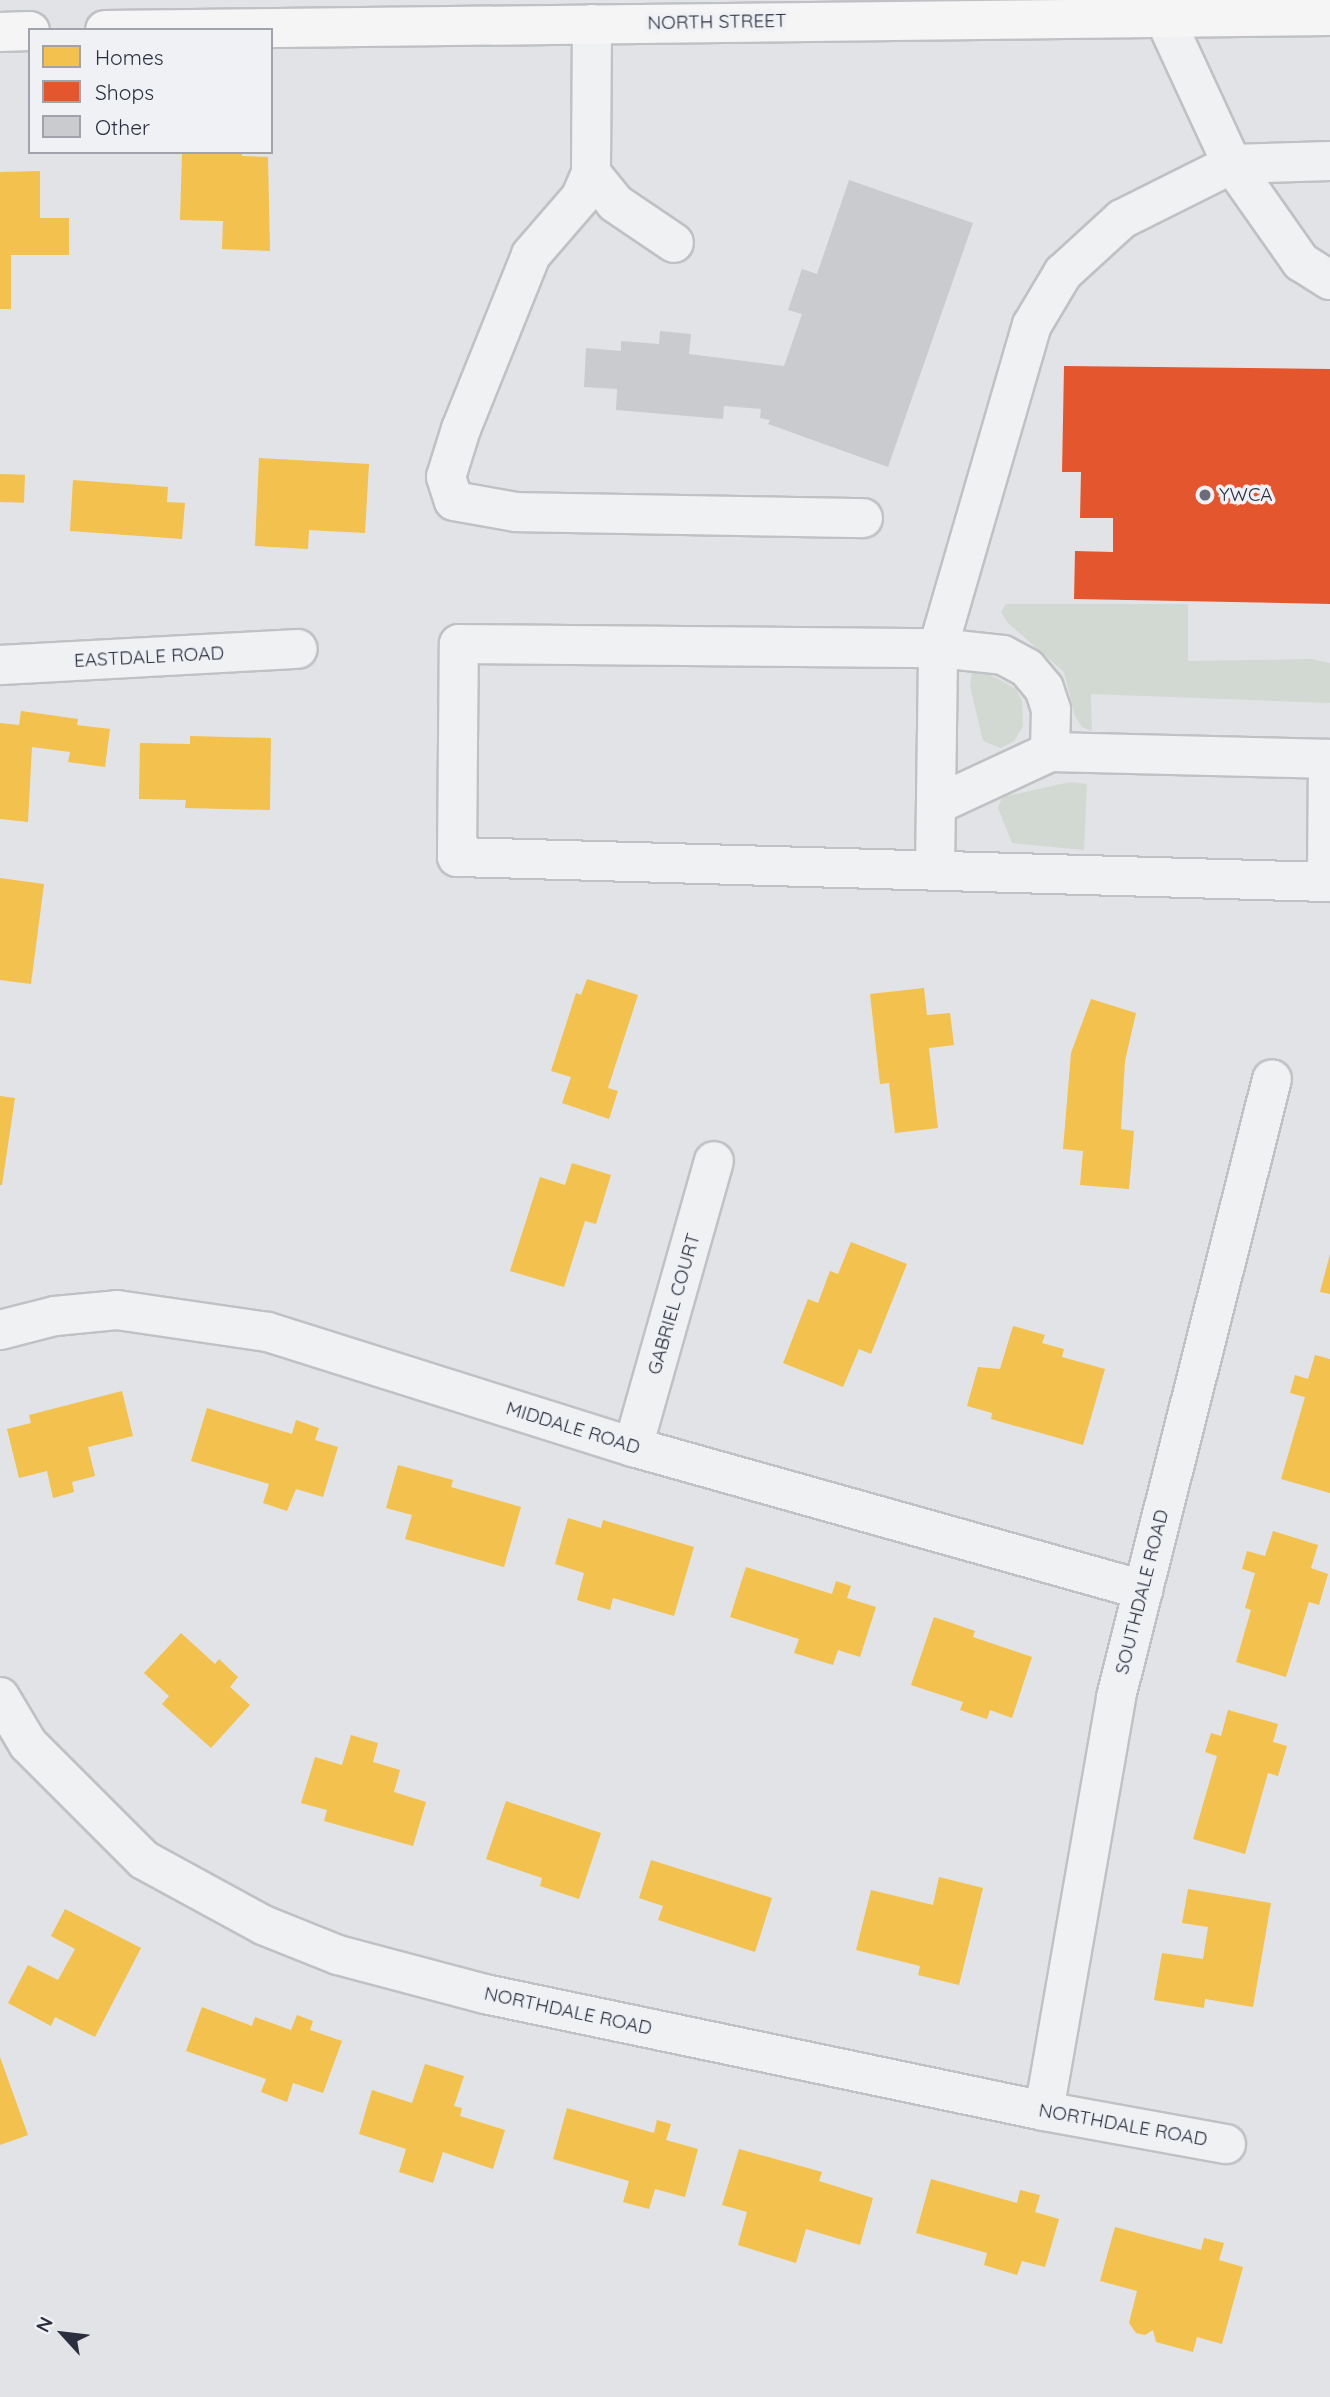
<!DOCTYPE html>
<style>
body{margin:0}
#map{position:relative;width:1330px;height:2397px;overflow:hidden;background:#e2e3e6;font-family:Quicksand,sans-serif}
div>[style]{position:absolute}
.green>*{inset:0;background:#d1d9d2}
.homes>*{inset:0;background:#f2c14e;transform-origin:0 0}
.shops>*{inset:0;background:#e4572e}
.building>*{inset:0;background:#cacbce}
.roads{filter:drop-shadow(2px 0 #c0c1c4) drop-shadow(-2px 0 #c0c1c4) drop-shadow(0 2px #c0c1c4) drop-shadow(0 -2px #c0c1c4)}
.minor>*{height:38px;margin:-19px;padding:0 19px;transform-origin:19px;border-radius:19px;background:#f0f1f3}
.major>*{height:38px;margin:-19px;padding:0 19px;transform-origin:19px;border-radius:19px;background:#f5f5f6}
.dots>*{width:19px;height:19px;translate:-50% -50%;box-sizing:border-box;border:4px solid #eff1f5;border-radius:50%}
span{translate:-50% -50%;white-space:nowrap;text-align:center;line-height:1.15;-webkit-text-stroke:7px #eff1f5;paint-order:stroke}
.street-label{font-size:19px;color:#2a2e3e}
.poi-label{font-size:19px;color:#2a2e3e}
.left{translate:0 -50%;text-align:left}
.legend{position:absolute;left:28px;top:28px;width:245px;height:126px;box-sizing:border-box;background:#eff1f5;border:2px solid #a0a3ac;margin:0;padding:9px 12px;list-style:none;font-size:21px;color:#2a2e3e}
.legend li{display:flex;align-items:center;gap:14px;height:35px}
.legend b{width:35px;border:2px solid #a0a3ac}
.north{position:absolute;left:28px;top:2299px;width:70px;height:70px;-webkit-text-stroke:5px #eff1f5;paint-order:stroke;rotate:297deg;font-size:19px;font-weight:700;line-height:28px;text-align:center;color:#2a2e3e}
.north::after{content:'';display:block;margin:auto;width:24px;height:32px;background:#2a2e3e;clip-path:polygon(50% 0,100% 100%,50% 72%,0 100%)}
</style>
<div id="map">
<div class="green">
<div style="clip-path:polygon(1006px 604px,1188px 604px,1188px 661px,1312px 659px,1330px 663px,1330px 703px,1091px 694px,1092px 731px,1082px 727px,1075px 716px,1064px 672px,1007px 622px,1001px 612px)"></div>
<div style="clip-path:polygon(978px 668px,1016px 689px,1022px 701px,1023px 726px,1014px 741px,1001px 748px,983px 741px,970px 686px,972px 672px)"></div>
<div style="clip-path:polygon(1070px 782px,1087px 784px,1084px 850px,1012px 843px,998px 808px,1002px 797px)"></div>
</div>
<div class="homes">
<div style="clip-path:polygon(242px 152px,242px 156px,268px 157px,270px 251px,222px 249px,223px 221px,180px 220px,182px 154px)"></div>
<div style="clip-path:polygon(40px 171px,40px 218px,69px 218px,69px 255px,11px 255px,11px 309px,0 309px,0 172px)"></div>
<div style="clip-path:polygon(259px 458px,369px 464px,365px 533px,309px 530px,308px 549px,255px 546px)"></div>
<div style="left:0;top:474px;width:25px;height:28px;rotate:2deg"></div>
<div style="clip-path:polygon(73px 480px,168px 487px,167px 502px,185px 503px,182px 539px,70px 531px)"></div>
<div style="clip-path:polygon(21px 711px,78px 719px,77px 725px,110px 729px,105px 767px,68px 762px,70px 752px,32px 747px,28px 822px,0 819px,0 723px,19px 725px)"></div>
<div style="clip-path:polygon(190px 736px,271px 738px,270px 810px,185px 808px,186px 800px,139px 799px,140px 743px,190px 744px)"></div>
<div style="clip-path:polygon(0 878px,44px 884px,31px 984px,0 980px)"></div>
<div style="clip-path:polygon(587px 979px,638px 995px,608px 1088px,618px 1091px,609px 1119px,562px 1103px,571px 1077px,551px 1071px,576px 993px,581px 995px)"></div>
<div style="clip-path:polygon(924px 988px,927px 1015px,950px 1013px,954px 1045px,929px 1048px,938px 1128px,895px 1133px,889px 1083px,880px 1084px,870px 994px)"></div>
<div style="clip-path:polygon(1091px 999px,1136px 1013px,1125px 1061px,1121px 1129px,1134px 1131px,1129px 1189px,1080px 1185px,1083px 1151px,1063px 1149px,1071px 1053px)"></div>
<div style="clip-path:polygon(0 1096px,15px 1098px,2px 1185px,0 1185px)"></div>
<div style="clip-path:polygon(572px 1163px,611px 1175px,596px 1224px,585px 1221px,564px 1287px,510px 1271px,540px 1177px,565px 1185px)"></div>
<div style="clip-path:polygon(851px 1242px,907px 1264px,871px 1354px,859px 1349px,843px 1387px,783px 1363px,808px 1299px,818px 1303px,830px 1271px,838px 1274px)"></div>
<div style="clip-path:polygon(1330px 1254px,1330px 1294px,1320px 1292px)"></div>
<div style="clip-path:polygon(1013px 1326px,1045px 1335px,1042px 1343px,1064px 1349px,1062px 1357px,1105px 1369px,1083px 1445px,991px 1419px,992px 1413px,967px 1406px,978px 1367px,1000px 1369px)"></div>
<div style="clip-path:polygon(1315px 1355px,1330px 1359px,1330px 1493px,1281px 1479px,1305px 1397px,1290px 1393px,1295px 1375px,1308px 1379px)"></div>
<div style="clip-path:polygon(122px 1391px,133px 1436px,88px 1447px,95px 1476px,72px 1482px,74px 1492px,53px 1498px,47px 1471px,19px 1478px,7px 1429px,31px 1423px,29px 1415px)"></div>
<div style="clip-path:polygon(207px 1408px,292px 1434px,296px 1420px,319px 1428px,315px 1440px,338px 1447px,323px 1497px,296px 1489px,287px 1511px,263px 1503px,269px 1484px,191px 1461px)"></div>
<div style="clip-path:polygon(398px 1465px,453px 1480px,451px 1487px,521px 1507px,504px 1567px,405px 1539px,412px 1515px,386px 1508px)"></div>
<div style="clip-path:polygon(568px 1518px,601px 1528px,603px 1520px,694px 1547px,674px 1616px,613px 1598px,610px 1610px,577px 1600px,584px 1573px,555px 1564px)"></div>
<div style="clip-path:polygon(1273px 1531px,1318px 1545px,1311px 1568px,1328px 1574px,1319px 1605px,1309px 1602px,1286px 1677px,1236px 1662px,1251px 1610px,1245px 1608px,1255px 1573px,1242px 1569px,1247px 1551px,1265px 1556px)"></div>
<div style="clip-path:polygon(746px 1567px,832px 1594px,836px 1581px,851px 1586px,847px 1598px,876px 1607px,860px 1657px,838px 1650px,833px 1665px,794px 1653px,799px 1639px,730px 1617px)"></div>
<div style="clip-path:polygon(934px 1617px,975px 1631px,973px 1637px,1032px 1657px,1012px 1718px,990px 1710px,987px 1719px,960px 1710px,963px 1702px,911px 1685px)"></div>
<div style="clip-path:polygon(181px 1633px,215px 1664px,219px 1659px,238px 1677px,230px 1687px,250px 1705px,211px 1748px,162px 1704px,169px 1696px,144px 1673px)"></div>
<div style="clip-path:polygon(1228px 1710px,1278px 1724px,1273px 1742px,1287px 1746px,1278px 1776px,1268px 1773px,1245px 1854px,1193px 1839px,1217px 1756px,1205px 1752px,1211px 1733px,1221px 1736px)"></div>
<div style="clip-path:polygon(351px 1735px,378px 1743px,373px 1762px,400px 1770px,394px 1792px,426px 1802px,413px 1846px,324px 1821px,327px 1810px,301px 1803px,315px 1757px,342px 1765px)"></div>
<div style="clip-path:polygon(506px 1801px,601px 1833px,579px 1899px,540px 1886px,542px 1878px,486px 1859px)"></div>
<div style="clip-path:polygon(651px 1860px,772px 1898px,755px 1952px,658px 1920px,663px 1906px,639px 1898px)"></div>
<div style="clip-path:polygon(939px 1877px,983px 1888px,959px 1985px,918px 1975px,920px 1966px,856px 1950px,871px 1890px,933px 1905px)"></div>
<div style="clip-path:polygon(1188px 1889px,1271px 1903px,1253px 2007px,1205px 1999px,1204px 2008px,1154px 2000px,1162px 1953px,1203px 1959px,1208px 1927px,1182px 1923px)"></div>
<div style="clip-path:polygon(65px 1909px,141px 1948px,95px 2037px,55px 2017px,51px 2026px,8px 2003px,28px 1965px,58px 1980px,75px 1949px,51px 1936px)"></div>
<div style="clip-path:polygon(202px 2007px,252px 2026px,255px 2017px,291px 2030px,297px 2015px,313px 2021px,310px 2030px,342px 2041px,323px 2093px,293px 2083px,287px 2102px,261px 2092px,266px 2079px,186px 2051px)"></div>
<div style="clip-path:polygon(0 2057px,28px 2135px,0 2145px)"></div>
<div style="clip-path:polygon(425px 2064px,464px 2076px,454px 2106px,462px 2108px,460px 2116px,505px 2130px,493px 2169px,443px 2152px,433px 2183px,399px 2172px,406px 2149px,359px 2134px,372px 2090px,412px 2103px)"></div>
<div style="clip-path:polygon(567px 2108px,654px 2133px,657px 2120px,671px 2124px,666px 2140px,698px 2149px,685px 2197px,655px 2189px,649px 2209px,623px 2202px,629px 2181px,553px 2159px)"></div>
<div style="clip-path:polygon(739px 2149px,822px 2172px,819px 2181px,873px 2198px,860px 2245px,806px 2229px,796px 2263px,738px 2245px,747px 2212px,722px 2205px)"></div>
<div style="clip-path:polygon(931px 2179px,1017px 2203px,1020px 2190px,1040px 2195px,1035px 2212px,1059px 2219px,1045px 2267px,1022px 2261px,1017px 2275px,984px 2265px,987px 2253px,916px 2233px)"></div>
<div style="clip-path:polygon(1115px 2227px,1201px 2250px,1204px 2238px,1224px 2243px,1219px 2260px,1243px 2267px,1222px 2344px,1197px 2337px,1193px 2352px,1156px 2342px,1153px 2330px,1145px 2335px,1136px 2333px,1129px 2323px,1137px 2291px,1100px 2281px)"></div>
</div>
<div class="shops">
<div style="clip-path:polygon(1064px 366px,1330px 369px,1330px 604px,1074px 599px,1075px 551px,1113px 552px,1113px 518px,1080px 518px,1081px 472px,1062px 472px)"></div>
</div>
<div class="building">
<div style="clip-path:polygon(849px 180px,973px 223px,888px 467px,768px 424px,770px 420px,760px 418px,761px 409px,724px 406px,723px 419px,616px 410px,617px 389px,584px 387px,586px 348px,621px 351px,621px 341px,659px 344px,660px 331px,691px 334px,689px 354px,784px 366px,802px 314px,788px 310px,802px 269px,817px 274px)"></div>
</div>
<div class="roads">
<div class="minor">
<div style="left:1170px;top:0;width:17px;rotate:115deg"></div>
<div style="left:1163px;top:15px;width:164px;rotate:65.2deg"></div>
<div style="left:1232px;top:164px;width:120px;rotate:54.9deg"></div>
<div style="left:1301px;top:262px;width:34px;rotate:32deg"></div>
<div style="left:592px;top:24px;width:149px;rotate:90.4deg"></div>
<div style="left:591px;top:173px;width:26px;rotate:113deg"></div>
<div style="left:581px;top:197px;width:77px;rotate:130.8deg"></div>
<div style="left:531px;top:255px;width:188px;rotate:111.9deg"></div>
<div style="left:461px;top:429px;width:50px;rotate:107.4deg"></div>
<div style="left:446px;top:477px;width:25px;rotate:72deg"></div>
<div style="left:454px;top:501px;width:63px;rotate:10.1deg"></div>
<div style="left:516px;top:512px;width:347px;rotate:1deg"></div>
<div style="left:591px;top:173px;width:38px;rotate:51deg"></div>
<div style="left:615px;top:203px;width:71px;rotate:34.1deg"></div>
<div style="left:0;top:665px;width:298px;rotate:-3.1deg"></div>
<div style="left:938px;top:804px;width:123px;rotate:-24.9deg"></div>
<div style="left:1050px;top:752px;width:278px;rotate:1.4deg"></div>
<div style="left:1328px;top:759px;width:123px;rotate:90.5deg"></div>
<div style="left:1327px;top:882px;width:870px;rotate:-178.35deg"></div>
<div style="left:457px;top:857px;width:213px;rotate:-89.5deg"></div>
<div style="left:459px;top:644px;width:479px;rotate:0.5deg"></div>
<div style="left:938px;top:648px;width:65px;rotate:6.1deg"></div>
<div style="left:1003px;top:655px;width:27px;rotate:28deg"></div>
<div style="left:1027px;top:668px;width:26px;rotate:50deg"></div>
<div style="left:1044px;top:688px;width:23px;rotate:72deg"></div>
<div style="left:1051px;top:710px;width:42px;rotate:91.4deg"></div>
<div style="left:935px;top:871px;width:223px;rotate:-89.2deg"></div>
<div style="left:938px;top:648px;width:336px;rotate:-73.8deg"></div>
<div style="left:1032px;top:325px;width:61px;rotate:-59.2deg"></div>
<div style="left:1063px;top:273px;width:80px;rotate:-42.5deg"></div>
<div style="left:1122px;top:219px;width:123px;rotate:-26.6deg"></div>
<div style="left:1232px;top:164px;width:98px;rotate:-1.8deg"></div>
<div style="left:0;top:1330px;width:57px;rotate:-14.3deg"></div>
<div style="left:55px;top:1316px;width:62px;rotate:-5.5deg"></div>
<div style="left:117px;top:1310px;width:153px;rotate:8.3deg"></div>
<div style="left:268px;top:1332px;width:383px;rotate:17.5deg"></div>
<div style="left:633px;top:1447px;width:530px;rotate:15.66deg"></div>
<div style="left:633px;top:1447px;width:297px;rotate:-74.2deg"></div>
<div style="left:0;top:1697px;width:55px;rotate:59.2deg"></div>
<div style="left:28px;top:1744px;width:164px;rotate:45deg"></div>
<div style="left:144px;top:1860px;width:136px;rotate:28.6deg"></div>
<div style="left:263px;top:1925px;width:81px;rotate:21.8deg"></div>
<div style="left:338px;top:1955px;width:152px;rotate:14.9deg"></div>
<div style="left:485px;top:1994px;width:571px;rotate:11.82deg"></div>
<div style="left:1044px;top:2111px;width:185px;rotate:10.3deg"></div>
<div style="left:1044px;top:2111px;width:420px;rotate:-80.1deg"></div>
<div style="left:1116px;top:1697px;width:637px;rotate:-75.83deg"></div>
</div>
<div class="major">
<div style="left:105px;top:30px;width:1225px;rotate:-0.65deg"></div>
<div style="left:0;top:32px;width:30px;rotate:-2deg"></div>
</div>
</div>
<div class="dots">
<div style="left:1205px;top:495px;background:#6a6d79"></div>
</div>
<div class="street-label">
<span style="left:717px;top:22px;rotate:-1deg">NORTH STREET</span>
<span style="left:149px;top:657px;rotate:-3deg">EASTDALE ROAD</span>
<span style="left:674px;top:1304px;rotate:-74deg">GABRIEL COURT</span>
<span style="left:573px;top:1428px;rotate:17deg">MIDDALE ROAD</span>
<span style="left:1142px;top:1592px;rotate:-76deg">SOUTHDALE ROAD</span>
<span style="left:568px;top:2011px;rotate:12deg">NORTHDALE ROAD</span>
<span style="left:1123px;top:2125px;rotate:10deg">NORTHDALE ROAD</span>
</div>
<div class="poi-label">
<span class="left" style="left:1219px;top:495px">YWCA</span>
</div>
<ul class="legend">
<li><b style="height:19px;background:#f2c14e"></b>Homes</li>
<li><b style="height:19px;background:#e4572e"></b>Shops</li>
<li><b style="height:19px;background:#cacbce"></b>Other</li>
</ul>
<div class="north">N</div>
</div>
